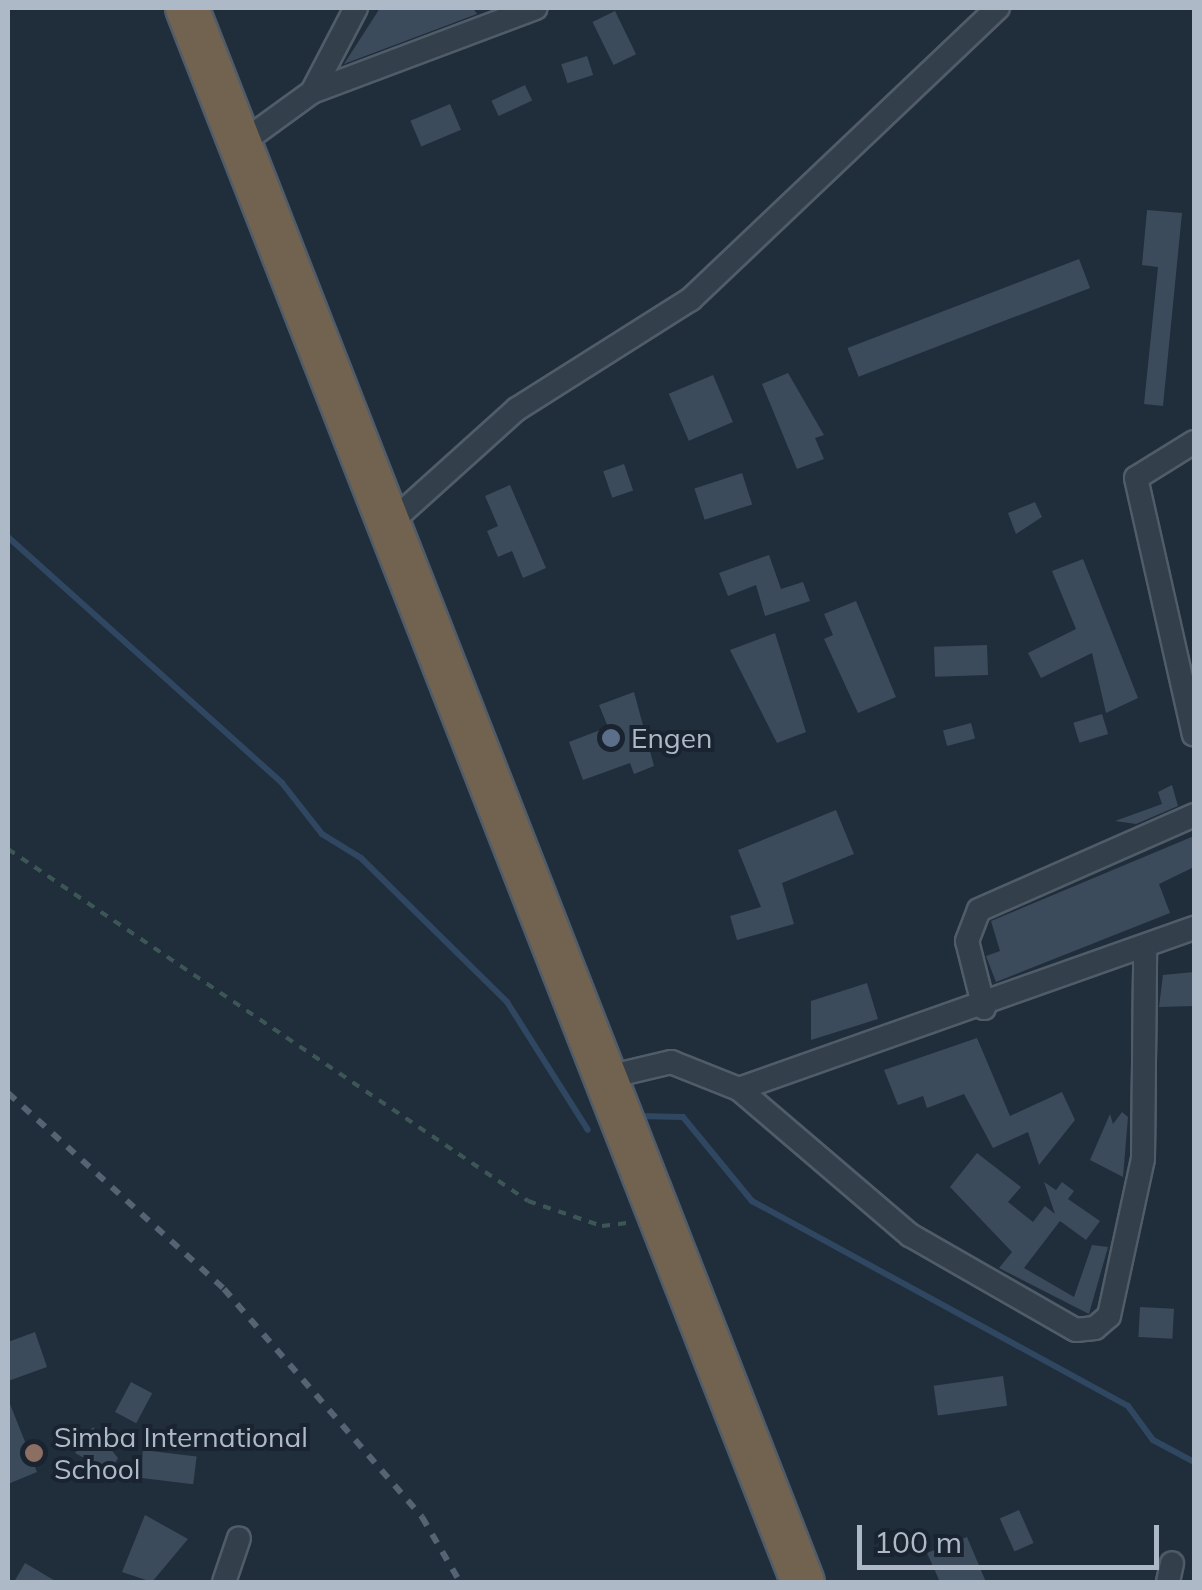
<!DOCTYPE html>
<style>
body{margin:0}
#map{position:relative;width:1202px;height:1590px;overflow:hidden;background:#202d3b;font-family:Mulish,sans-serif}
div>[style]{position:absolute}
.stream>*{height:6px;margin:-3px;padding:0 3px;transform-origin:3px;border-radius:3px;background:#304762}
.building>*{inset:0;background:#3b4b5b;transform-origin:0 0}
.path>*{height:4px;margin-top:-2px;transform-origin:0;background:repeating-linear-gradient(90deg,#3c5656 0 8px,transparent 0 16px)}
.roads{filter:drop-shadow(2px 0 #515c69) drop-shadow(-2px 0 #515c69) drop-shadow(0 2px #515c69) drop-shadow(0 -2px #515c69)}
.street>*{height:22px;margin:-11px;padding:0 11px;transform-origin:11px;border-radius:11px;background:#333f4b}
.highway>*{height:42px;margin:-21px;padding:0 21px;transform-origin:21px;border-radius:21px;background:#726350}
.rail>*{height:6px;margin-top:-3px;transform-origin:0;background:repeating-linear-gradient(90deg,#556373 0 10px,transparent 0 20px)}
.dots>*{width:28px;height:28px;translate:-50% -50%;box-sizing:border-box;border:5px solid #192430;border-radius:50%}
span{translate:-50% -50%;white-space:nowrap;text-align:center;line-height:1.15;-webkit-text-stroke:8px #192430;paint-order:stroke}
.poi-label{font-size:28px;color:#aeb9c7}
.left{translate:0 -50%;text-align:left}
.frame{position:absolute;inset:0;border:10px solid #aeb9c7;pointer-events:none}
.scale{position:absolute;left:857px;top:1525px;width:302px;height:45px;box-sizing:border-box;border:5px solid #aeb9c7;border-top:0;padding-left:12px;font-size:30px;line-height:35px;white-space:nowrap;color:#aeb9c7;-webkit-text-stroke:8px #192430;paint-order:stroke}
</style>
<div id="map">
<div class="stream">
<div style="left:8px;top:537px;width:368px;rotate:41.9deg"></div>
<div style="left:282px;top:783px;width:65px;rotate:51.9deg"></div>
<div style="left:322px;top:834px;width:46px;rotate:31.6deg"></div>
<div style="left:361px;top:858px;width:205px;rotate:44.6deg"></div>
<div style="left:507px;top:1002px;width:151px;rotate:57.7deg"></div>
<div style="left:637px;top:1116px;width:46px;rotate:1.2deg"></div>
<div style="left:683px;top:1117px;width:109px;rotate:50.6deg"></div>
<div style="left:752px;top:1201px;width:428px;rotate:28.6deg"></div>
<div style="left:1128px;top:1406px;width:42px;rotate:53.7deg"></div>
<div style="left:1153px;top:1440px;width:47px;rotate:28.2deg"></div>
</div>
<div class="building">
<div style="clip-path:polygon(380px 8px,473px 8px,477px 14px,344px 64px)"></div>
<div style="left:615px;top:11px;width:48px;height:25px;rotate:64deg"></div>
<div style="left:587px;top:56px;width:20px;height:27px;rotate:72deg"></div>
<div style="left:525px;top:85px;width:17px;height:37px;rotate:65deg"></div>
<div style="left:450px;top:104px;width:28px;height:43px;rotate:67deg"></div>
<div style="clip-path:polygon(1147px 210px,1182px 213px,1163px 406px,1144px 404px,1158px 267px,1142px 265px)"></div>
<div style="left:1079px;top:259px;width:31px;height:248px;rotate:69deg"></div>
<div style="clip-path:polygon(788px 373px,824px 435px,815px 438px,824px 459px,797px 469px,762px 384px)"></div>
<div style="left:713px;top:375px;width:51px;height:48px;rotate:67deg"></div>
<div style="left:624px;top:464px;width:28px;height:22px;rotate:71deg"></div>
<div style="left:742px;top:473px;width:33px;height:50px;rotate:72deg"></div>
<div style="clip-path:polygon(510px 485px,546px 568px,523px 578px,512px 551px,498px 557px,487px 531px,498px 526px,485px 496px)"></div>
<div style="clip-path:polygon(1035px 502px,1042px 517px,1016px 534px,1008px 513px)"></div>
<div style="clip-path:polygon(769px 555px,781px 589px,803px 582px,810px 601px,765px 616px,756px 585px,728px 596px,719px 573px)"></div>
<div style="clip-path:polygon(1083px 559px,1138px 698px,1106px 713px,1092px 653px,1041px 678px,1028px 653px,1076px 629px,1052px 571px)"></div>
<div style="clip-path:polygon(856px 601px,896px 697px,858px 713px,824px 639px,833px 635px,824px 614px)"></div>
<div style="clip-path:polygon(775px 633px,806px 732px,777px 743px,730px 650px)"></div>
<div style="left:987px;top:645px;width:30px;height:53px;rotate:88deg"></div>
<div style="clip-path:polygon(634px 692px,654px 766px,634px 774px,630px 763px,583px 780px,569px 742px,608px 727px,599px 705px)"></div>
<div style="left:1102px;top:714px;width:21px;height:30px;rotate:73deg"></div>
<div style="left:971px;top:723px;width:16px;height:29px;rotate:75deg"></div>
<div style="clip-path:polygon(1172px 785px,1178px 806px,1136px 824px,1115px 821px,1162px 804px,1158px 792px)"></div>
<div style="clip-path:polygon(836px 810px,854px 854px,782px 883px,794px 924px,737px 940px,730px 916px,761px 907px,738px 850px)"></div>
<div style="clip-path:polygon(1194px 836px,1194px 867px,1159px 884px,1170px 913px,996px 982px,986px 956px,1000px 951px,991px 921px)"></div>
<div style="clip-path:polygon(1194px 972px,1194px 1006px,1159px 1007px,1163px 975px)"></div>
<div style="clip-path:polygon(867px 983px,878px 1019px,811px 1040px,811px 1001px)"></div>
<div style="clip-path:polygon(977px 1038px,1010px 1116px,1062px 1092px,1075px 1120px,1039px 1165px,1028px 1132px,993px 1148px,964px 1094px,927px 1108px,923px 1096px,898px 1105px,884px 1070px)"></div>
<div style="clip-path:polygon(1122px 1112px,1128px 1117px,1123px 1177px,1090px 1160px,1110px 1114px,1113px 1124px)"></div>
<div style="clip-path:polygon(977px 1153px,1021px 1187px,1008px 1202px,1033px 1222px,1045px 1206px,1055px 1214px,1044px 1182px,1056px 1190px,1062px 1182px,1074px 1191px,1068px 1199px,1100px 1221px,1086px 1240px,1060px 1221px,1024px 1268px,1074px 1297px,1092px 1245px,1108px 1247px,1089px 1314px,999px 1268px,1012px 1252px,950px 1187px)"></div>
<div style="left:1140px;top:1307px;width:34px;height:30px;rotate:3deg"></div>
<div style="clip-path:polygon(35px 1332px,47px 1367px,8px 1381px,8px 1342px)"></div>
<div style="left:1003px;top:1376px;width:30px;height:70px;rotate:82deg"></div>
<div style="left:131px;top:1382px;width:24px;height:34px;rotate:28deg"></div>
<div style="clip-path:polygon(8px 1399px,37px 1472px,8px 1484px)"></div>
<div style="clip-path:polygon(93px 1427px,118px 1458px,110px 1472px,75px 1453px)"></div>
<div style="left:143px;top:1450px;width:54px;height:28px;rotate:7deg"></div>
<div style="left:1019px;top:1510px;width:36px;height:21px;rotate:66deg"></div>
<div style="clip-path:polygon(145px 1515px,188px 1539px,152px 1582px,122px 1572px)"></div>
<div style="clip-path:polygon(967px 1537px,986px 1582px,940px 1582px,927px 1553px)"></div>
<div style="clip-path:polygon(25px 1563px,57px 1582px,14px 1582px)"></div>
</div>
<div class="path">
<div style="left:8px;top:849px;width:628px;rotate:34.09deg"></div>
<div style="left:528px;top:1201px;width:78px;rotate:18.7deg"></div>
<div style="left:602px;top:1226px;width:25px;rotate:-7deg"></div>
</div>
<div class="roads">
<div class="street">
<div style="left:312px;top:92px;width:95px;rotate:-62.4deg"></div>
<div style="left:239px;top:145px;width:90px;rotate:-36deg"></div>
<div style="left:312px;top:92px;width:239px;rotate:-20.6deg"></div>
<div style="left:1194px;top:442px;width:68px;rotate:148.2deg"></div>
<div style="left:1136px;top:478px;width:263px;rotate:77.3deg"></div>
<div style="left:388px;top:525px;width:173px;rotate:-42deg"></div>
<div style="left:517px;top:409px;width:206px;rotate:-32.3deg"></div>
<div style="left:691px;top:299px;width:423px;rotate:-43.5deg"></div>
<div style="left:984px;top:1008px;width:69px;rotate:-104.2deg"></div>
<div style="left:967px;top:941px;width:33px;rotate:-69deg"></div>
<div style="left:979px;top:910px;width:235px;rotate:-23.8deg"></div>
<div style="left:608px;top:1077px;width:65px;rotate:-13.4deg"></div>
<div style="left:671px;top:1062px;width:73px;rotate:21.7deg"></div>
<div style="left:739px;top:1089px;width:483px;rotate:-19.5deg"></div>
<div style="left:739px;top:1089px;width:225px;rotate:40.5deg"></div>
<div style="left:910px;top:1235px;width:191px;rotate:29.8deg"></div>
<div style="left:1076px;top:1330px;width:19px;rotate:-6deg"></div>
<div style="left:1095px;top:1328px;width:18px;rotate:-41deg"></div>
<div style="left:1109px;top:1316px;width:161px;rotate:-77.8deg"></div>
<div style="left:1143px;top:1159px;width:208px;rotate:-89.4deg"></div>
<div style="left:224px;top:1582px;width:46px;rotate:-71.2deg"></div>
<div style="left:1168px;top:1582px;width:19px;rotate:-78deg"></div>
</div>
<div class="highway">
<div style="left:187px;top:8px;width:1690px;rotate:68.63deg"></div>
</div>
</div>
<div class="rail">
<div style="left:8px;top:1093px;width:292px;rotate:42.2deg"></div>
<div style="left:224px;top:1289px;width:302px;rotate:49deg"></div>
<div style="left:422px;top:1517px;width:75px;rotate:59.7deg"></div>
</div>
<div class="dots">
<div style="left:611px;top:738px;background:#5c6f8a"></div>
<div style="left:34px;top:1453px;background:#8d6e63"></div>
</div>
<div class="poi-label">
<span class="left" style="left:631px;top:738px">Engen</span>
<span class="left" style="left:54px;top:1453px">Simba International<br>School</span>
</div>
<div class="frame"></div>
<div class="scale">100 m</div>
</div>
